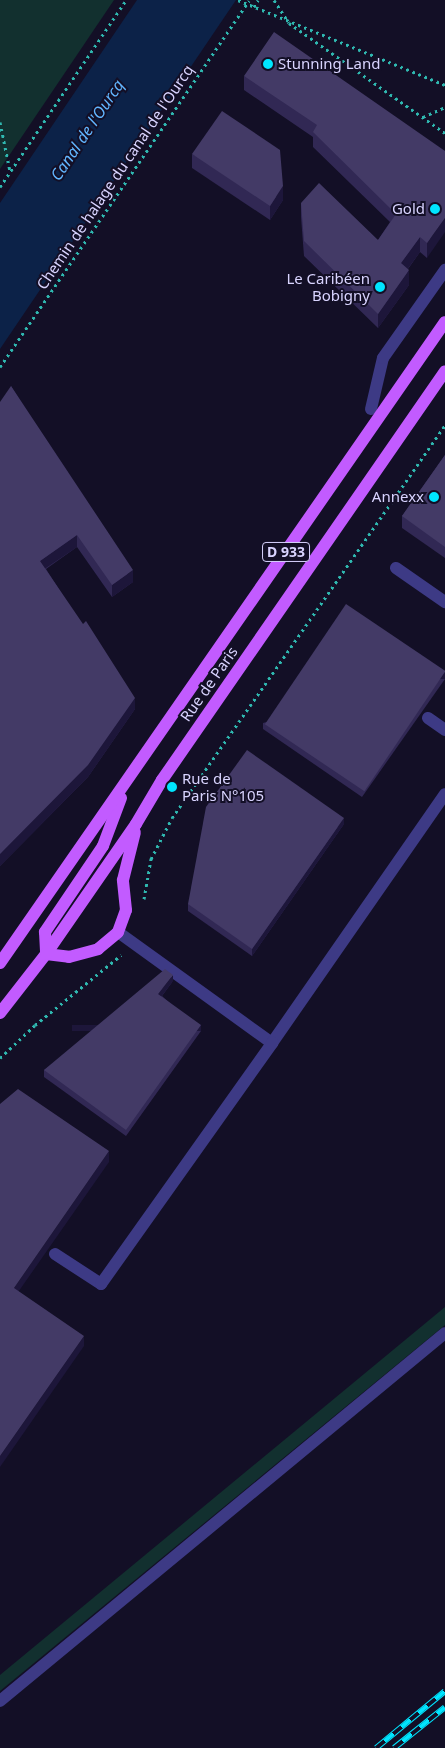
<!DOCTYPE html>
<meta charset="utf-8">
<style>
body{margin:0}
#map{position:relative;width:445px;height:1748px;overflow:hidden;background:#130f26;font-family:"Noto Sans",sans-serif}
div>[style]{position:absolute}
.green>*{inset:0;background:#12302f}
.water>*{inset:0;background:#0c2248}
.path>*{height:3px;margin-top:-1.5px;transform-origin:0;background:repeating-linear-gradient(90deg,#2fb8b0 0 2.5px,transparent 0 6.5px)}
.minor>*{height:12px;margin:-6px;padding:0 6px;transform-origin:6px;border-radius:6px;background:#3d3a85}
.major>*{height:12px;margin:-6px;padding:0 6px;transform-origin:6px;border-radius:6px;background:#c25bff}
.rail>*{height:5.5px;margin-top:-2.75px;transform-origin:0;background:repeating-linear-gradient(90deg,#130f26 0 11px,#00e5ff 0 22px);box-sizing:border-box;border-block:1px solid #00e5ff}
.path-bridge>*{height:3px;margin-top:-1.5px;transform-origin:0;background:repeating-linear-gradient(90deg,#2fb8b0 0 2.5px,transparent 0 6.5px)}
.wall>*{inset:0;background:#312854}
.shaded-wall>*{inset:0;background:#1d163a;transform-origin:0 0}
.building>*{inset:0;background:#433a66;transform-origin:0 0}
.dots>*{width:14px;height:14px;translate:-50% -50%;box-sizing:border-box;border:2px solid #130f26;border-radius:50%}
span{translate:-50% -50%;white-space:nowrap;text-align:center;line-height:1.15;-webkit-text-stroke:4px #130f26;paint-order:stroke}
.shield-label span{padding:1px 4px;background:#130f26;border:1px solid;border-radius:4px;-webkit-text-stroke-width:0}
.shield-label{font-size:14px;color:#d9d4ff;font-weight:700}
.poi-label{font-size:15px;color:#d9d4ff}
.left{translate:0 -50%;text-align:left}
.right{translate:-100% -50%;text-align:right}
.street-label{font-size:15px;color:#d9d4ff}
.water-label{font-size:16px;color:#62b6ff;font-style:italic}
</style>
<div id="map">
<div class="green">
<div style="clip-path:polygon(0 0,114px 0,0 169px)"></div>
<div style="clip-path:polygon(445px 1307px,445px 1325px,0 1691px,0 1675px)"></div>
</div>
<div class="water">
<div style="clip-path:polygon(137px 0,236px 0,0 349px,0 203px)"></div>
</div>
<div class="path">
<div style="left:274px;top:0;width:27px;rotate:57deg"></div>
<div style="left:289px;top:23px;width:191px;rotate:35.2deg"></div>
<div style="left:254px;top:7px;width:8px;rotate:-60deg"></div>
<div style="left:423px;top:117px;width:24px;rotate:-24deg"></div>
<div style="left:0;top:122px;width:50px;rotate:78.5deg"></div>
<div style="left:0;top:187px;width:225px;rotate:-56deg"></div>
<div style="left:0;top:367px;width:443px;rotate:-55.8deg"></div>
<div style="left:144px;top:899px;width:41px;rotate:-80.1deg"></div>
<div style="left:151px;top:859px;width:46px;rotate:-62.9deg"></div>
<div style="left:172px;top:818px;width:479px;rotate:-55.2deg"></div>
<div style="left:0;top:1058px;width:48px;rotate:-43.3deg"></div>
<div style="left:35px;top:1025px;width:111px;rotate:-39.1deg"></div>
</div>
<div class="minor">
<div style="left:371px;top:409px;width:52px;rotate:-76.8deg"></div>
<div style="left:383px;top:358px;width:108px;rotate:-54.8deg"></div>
<div style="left:396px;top:568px;width:60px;rotate:34.8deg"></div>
<div style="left:428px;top:718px;width:21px;rotate:35deg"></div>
<div style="left:118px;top:932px;width:190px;rotate:35.8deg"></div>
<div style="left:272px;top:1043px;width:303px;rotate:-55.2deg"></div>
<div style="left:55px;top:1254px;width:55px;rotate:33.1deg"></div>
<div style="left:101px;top:1284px;width:296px;rotate:-54.6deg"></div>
<div style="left:0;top:1701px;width:577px;rotate:-39.59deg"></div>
</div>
<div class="major">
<div style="left:121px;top:798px;width:51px;rotate:110.6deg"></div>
<div style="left:103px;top:846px;width:104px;rotate:124deg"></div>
<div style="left:45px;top:932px;width:22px;rotate:87deg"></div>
<div style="left:46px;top:954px;width:23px;rotate:7deg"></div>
<div style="left:69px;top:957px;width:30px;rotate:-15deg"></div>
<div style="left:98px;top:949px;width:26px;rotate:-40deg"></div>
<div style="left:118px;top:932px;width:23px;rotate:-70deg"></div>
<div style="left:126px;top:910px;width:30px;rotate:-96deg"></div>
<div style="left:123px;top:880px;width:49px;rotate:-76deg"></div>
<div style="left:0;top:963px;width:780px;rotate:-55.23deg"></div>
<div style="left:0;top:1013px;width:75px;rotate:-52.1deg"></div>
<div style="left:46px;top:954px;width:158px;rotate:-55.3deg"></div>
<div style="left:136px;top:824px;width:51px;rotate:-59.4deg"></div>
<div style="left:162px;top:780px;width:497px;rotate:-55.3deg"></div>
</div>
<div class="rail">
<div style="left:376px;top:1748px;width:89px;rotate:-39.6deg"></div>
<div style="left:394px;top:1748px;width:65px;rotate:-38.8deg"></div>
</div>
<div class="path-bridge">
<div style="left:238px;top:0;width:224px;rotate:22.3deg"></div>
</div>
<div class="wall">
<div style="clip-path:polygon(244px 76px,445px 151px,427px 258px,420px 252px,408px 269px,409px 285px,378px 328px,304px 256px,301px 217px,301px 203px,378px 240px,390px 222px,313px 147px,313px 137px,244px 90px)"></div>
<div style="clip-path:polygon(192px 154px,283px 200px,270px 220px,192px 168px)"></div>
<div style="clip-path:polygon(11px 386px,133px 582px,112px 597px,77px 547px,46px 569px,135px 709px,88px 777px,0 866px)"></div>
<div style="clip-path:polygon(445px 455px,445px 558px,402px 528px,402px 516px)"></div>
<div style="clip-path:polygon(445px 672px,445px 679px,362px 797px,263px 729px,263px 723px)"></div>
<div style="clip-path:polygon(344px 824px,252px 956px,188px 911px,188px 904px)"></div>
<div style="clip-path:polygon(173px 981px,162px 996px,201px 1031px,126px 1136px,44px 1077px,44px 1070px)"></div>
</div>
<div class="shaded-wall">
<div style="clip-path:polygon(283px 186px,283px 200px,270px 220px,270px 206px)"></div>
<div style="clip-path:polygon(445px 218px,445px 232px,427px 258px,427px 243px)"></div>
<div style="clip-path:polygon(420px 237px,420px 252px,401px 278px,401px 263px)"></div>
<div style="clip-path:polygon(409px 270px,409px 285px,378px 328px,378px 314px)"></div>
<div style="clip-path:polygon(77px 535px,77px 547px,40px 572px,40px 561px)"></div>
<div style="clip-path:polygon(133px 570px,133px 582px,112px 597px,112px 585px)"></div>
<div style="left:445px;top:672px;width:7px;height:144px;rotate:90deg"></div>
<div style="clip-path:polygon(135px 698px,135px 709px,88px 777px,0 866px,0 854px)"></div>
<div style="clip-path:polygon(344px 818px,344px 824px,252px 956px,252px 949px)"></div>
<div style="clip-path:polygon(173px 975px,173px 981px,158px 1001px,158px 994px)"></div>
<div style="left:201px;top:1025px;width:6px;height:129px;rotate:90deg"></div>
<div style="clip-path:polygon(109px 1151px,109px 1162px,14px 1298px,14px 1288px)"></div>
<div style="clip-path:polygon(84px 1336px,84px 1346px,0 1467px,0 1456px)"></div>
</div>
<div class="building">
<div style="clip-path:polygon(274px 32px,445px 151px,445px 218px,427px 243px,420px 237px,401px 263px,409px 270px,378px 314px,304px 241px,301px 203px,319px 183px,378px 240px,396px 214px,313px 132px,317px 125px,244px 76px)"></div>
<div style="clip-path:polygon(222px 111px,280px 150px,283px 186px,270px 206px,192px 154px)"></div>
<div style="clip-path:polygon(11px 386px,133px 570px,112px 585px,77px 535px,40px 561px,83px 624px,86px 621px,135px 698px,88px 765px,0 854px,0 402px)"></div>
<div style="clip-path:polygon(445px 455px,445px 547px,402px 516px)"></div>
<div style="left:346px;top:604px;width:120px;height:145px;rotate:34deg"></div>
<div style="clip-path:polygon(247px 750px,344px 818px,252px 949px,188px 904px,206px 807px)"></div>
<div style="clip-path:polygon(165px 969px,173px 975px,158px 994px,201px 1025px,126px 1130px,44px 1070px)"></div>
<div style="clip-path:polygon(18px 1089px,109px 1151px,14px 1288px,84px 1336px,0 1456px,0 1104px)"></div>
</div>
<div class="dots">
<div style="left:268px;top:64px;background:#00e5ff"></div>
<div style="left:435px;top:209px;background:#00e5ff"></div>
<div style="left:380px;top:287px;background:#00e5ff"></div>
<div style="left:434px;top:497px;background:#00e5ff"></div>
<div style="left:172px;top:787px;background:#00e5ff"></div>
</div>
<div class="shield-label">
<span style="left:286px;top:552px">D 933</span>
</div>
<div class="poi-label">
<span class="left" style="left:278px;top:64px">Stunning Land</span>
<span class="right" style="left:425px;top:209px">Gold</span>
<span class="right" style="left:370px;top:287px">Le Caribéen<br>Bobigny</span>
<span class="right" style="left:424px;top:497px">Annexx</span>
<span class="left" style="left:182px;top:787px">Rue de<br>Paris N°105</span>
</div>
<div class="street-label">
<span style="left:115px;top:177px;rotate:-56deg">Chemin de halage du canal de l'Ourcq</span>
<span style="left:209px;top:684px;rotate:-55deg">Rue de Paris</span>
</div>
<div class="water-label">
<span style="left:87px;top:130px;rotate:-56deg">Canal de l'Ourcq</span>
</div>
</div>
